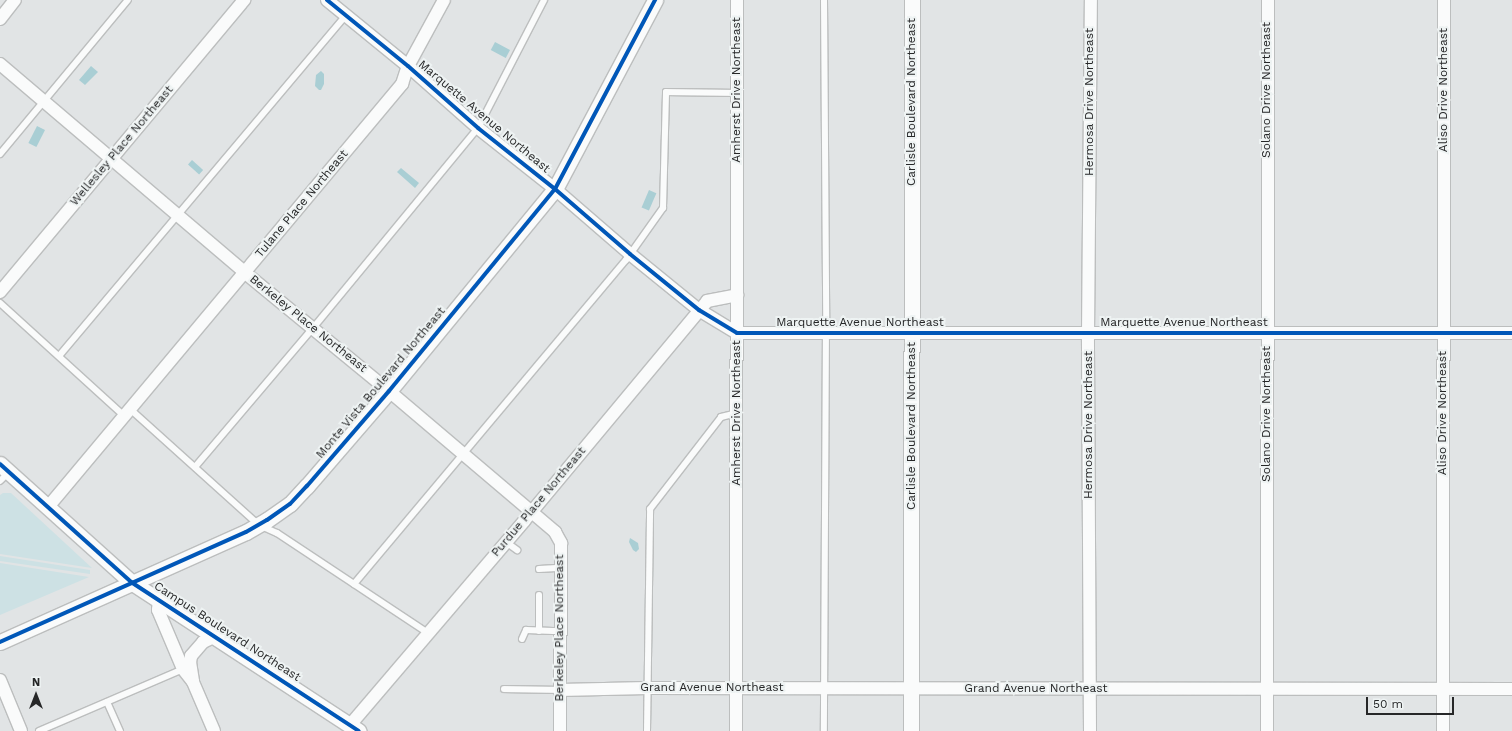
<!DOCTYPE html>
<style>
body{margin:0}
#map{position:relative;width:1512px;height:731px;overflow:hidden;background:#e1e4e5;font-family:"Work Sans",sans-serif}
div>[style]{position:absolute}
.green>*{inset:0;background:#cde1e4}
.water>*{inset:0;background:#a9ced4;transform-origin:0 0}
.roads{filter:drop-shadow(1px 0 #bcbebe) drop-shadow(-1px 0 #bcbebe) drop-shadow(0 1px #bcbebe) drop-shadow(0 -1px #bcbebe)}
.service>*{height:6px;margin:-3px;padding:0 3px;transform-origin:3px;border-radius:3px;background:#fafbfb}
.minor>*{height:12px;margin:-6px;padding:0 6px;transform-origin:6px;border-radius:6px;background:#fafbfb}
.tertiary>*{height:15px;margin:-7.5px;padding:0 7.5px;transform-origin:7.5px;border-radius:7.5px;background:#fafbfb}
.cycleway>*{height:4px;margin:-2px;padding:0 2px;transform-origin:2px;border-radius:2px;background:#0057b8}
span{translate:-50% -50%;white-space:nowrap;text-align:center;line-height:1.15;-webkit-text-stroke:4px #eef3f3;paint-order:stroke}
.street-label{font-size:12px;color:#262728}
.north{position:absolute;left:16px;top:675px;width:40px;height:40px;-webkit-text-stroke:3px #eef3f3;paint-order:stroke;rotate:0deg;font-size:11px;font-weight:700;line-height:16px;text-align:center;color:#262728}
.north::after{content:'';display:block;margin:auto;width:14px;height:18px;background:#262728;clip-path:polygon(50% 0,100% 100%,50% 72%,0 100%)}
.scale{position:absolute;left:1366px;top:697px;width:88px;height:18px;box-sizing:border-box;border:2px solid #262728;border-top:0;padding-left:5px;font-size:12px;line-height:14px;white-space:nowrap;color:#262728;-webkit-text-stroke:3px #eef3f3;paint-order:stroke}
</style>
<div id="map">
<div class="green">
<div style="clip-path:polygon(3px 493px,11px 493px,92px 568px,0 554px,0 495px)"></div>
<div style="clip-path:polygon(0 556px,90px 570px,90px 574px,0 561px)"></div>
<div style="clip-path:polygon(0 563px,89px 577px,0 615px)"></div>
</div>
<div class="water">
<div style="left:495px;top:42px;width:17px;height:9px;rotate:28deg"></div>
<div style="clip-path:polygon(91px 66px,98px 72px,85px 85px,79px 80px)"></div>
<div style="clip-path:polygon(321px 71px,324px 74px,324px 84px,321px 90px,319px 90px,315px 86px,316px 75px)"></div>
<div style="left:37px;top:126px;width:9px;height:19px;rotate:27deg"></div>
<div style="left:192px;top:160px;width:15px;height:6px;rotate:42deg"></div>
<div style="clip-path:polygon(401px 168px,419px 183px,415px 188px,397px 172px)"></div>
<div style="left:649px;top:190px;width:8px;height:19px;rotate:23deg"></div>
<div style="clip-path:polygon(630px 538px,638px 543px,639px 549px,636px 552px,633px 550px,629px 542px)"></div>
</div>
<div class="roads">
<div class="service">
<div style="left:824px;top:0;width:323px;rotate:89.6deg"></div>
<div style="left:826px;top:323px;width:408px;rotate:90.3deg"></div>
<div style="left:0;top:154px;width:200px;rotate:-50.3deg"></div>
<div style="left:0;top:303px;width:168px;rotate:42.3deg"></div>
<div style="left:59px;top:356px;width:444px;rotate:-49.9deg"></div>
<div style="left:130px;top:409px;width:173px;rotate:42deg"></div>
<div style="left:259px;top:525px;width:20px;rotate:24deg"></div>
<div style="left:277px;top:533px;width:181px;rotate:33.5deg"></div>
<div style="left:195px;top:467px;width:182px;rotate:-49.7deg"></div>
<div style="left:313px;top:328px;width:259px;rotate:-50.5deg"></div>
<div style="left:478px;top:128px;width:144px;rotate:-62.7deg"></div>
<div style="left:0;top:481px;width:13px;rotate:-45deg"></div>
<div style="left:506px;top:542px;width:14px;rotate:36deg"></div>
<div style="left:539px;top:569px;width:22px;rotate:-3deg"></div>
<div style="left:354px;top:584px;width:423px;rotate:-50deg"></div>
<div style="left:626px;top:260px;width:64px;rotate:-54.6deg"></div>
<div style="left:663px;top:208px;width:116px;rotate:-88.5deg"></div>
<div style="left:666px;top:92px;width:71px;rotate:0.8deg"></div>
<div style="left:539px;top:631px;width:36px;rotate:-90deg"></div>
<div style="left:522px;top:639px;width:10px;rotate:-66deg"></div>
<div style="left:526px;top:630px;width:34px;rotate:2deg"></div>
<div style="left:504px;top:689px;width:56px;rotate:1deg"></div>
<div style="left:107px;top:702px;width:32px;rotate:66deg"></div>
<div style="left:39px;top:731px;width:157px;rotate:-23.3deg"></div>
<div style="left:647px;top:731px;width:222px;rotate:-89.2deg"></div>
<div style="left:650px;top:509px;width:116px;rotate:-52.3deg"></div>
<div style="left:721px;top:417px;width:16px;rotate:-14deg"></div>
</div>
<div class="minor">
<div style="left:327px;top:0;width:104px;rotate:39.2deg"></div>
<div style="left:408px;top:66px;width:94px;rotate:41.5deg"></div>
<div style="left:478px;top:128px;width:98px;rotate:38.4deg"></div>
<div style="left:555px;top:189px;width:99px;rotate:40.9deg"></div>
<div style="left:630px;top:254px;width:89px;rotate:39.1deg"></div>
<div style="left:699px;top:310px;width:44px;rotate:31.2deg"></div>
<div style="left:737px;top:333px;width:775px"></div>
<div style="left:0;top:19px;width:24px;rotate:-52deg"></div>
<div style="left:0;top:64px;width:321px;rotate:40.4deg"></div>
<div style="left:244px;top:272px;width:188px;rotate:39.4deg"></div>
<div style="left:389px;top:391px;width:218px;rotate:40.3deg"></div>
<div style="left:555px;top:532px;width:13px;rotate:61deg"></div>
<div style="left:561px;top:543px;width:188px;rotate:90.3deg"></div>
<div style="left:0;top:292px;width:381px;rotate:-50.1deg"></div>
<div style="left:48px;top:507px;width:552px;rotate:-50.07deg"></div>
<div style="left:402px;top:84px;width:19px;rotate:-72deg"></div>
<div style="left:408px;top:66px;width:75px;rotate:-61.4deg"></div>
<div style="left:159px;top:599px;width:11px;rotate:95deg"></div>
<div style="left:158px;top:610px;width:64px;rotate:67deg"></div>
<div style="left:183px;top:669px;width:16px;rotate:52deg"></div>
<div style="left:193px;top:682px;width:53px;rotate:66.8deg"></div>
<div style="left:0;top:680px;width:55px;rotate:67.6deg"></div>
<div style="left:193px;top:681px;width:18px;rotate:-99deg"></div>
<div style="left:190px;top:663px;width:7px;rotate:-82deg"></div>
<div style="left:191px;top:656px;width:18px;rotate:-49deg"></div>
<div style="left:203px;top:642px;width:14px;rotate:-25deg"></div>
<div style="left:560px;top:690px;width:87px;rotate:-1.3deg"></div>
<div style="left:647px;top:688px;width:865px;rotate:0.07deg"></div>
<div style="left:350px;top:725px;width:268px;rotate:-49.5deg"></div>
<div style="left:524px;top:521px;width:286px;rotate:-50.2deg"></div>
<div style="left:707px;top:301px;width:31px;rotate:-11deg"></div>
<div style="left:736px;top:731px;width:731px;rotate:-89.92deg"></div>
<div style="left:1090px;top:731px;width:398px;rotate:-90.3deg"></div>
<div style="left:1088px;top:333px;width:333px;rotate:-89.5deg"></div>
<div style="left:1267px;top:731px;width:731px;rotate:-89.92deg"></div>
<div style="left:1443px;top:731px;width:731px;rotate:-89.92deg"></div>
</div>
<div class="tertiary">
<div style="left:0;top:464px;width:176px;rotate:42deg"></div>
<div style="left:131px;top:582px;width:272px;rotate:33.2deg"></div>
<div style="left:0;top:642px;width:269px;rotate:-24.1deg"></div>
<div style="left:246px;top:532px;width:24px;rotate:-30deg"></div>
<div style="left:267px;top:520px;width:28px;rotate:-35deg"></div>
<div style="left:290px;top:504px;width:25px;rotate:-47deg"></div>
<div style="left:307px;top:486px;width:125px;rotate:-49.2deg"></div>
<div style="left:389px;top:391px;width:261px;rotate:-50.6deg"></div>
<div style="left:555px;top:189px;width:214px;rotate:-62.1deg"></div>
<div style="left:911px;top:731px;width:731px;rotate:-89.92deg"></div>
</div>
</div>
<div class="cycleway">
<div style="left:327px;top:0;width:104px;rotate:39.2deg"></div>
<div style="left:408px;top:66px;width:94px;rotate:41.5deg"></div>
<div style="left:478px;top:128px;width:98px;rotate:38.4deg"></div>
<div style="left:555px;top:189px;width:99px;rotate:40.9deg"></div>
<div style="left:630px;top:254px;width:89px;rotate:39.1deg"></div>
<div style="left:699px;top:310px;width:44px;rotate:31.2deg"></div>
<div style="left:737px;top:333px;width:775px"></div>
<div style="left:0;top:464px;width:176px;rotate:42deg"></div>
<div style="left:131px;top:582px;width:272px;rotate:33.2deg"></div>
<div style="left:0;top:642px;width:269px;rotate:-24.1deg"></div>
<div style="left:246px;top:532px;width:24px;rotate:-30deg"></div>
<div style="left:267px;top:520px;width:28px;rotate:-35deg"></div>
<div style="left:290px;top:504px;width:25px;rotate:-47deg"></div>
<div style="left:307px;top:486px;width:125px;rotate:-49.2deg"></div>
<div style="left:389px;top:391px;width:261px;rotate:-50.6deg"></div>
<div style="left:555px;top:189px;width:214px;rotate:-62.1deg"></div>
</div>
<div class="street-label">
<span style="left:737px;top:90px;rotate:-90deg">Amherst Drive Northeast</span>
<span style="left:1267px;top:90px;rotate:-90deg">Solano Drive Northeast</span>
<span style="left:1444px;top:90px;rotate:-90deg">Aliso Drive Northeast</span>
<span style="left:912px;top:102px;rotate:-90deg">Carlisle Boulevard Northeast</span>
<span style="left:1090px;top:102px;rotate:-90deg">Hermosa Drive Northeast</span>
<span style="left:484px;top:117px;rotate:40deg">Marquette Avenue Northeast</span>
<span style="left:122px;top:146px;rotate:-50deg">Wellesley Place Northeast</span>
<span style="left:302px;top:204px;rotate:-50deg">Tulane Place Northeast</span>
<span style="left:860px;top:323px">Marquette Avenue Northeast</span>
<span style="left:1184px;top:323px">Marquette Avenue Northeast</span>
<span style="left:308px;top:324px;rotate:39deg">Berkeley Place Northeast</span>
<span style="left:381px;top:383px;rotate:-50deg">Monte Vista Boulevard Northeast</span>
<span style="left:737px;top:413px;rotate:-90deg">Amherst Drive Northeast</span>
<span style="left:1443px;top:413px;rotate:-90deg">Aliso Drive Northeast</span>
<span style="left:1267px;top:414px;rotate:-90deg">Solano Drive Northeast</span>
<span style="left:1089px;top:425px;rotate:-90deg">Hermosa Drive Northeast</span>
<span style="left:912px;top:426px;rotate:-90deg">Carlisle Boulevard Northeast</span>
<span style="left:539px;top:502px;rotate:-50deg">Purdue Place Northeast</span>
<span style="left:560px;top:628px;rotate:-90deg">Berkeley Place Northeast</span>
<span style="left:227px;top:632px;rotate:33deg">Campus Boulevard Northeast</span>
<span style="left:712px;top:688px">Grand Avenue Northeast</span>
<span style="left:1036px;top:689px">Grand Avenue Northeast</span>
</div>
<div class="north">N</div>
<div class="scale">50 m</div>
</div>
